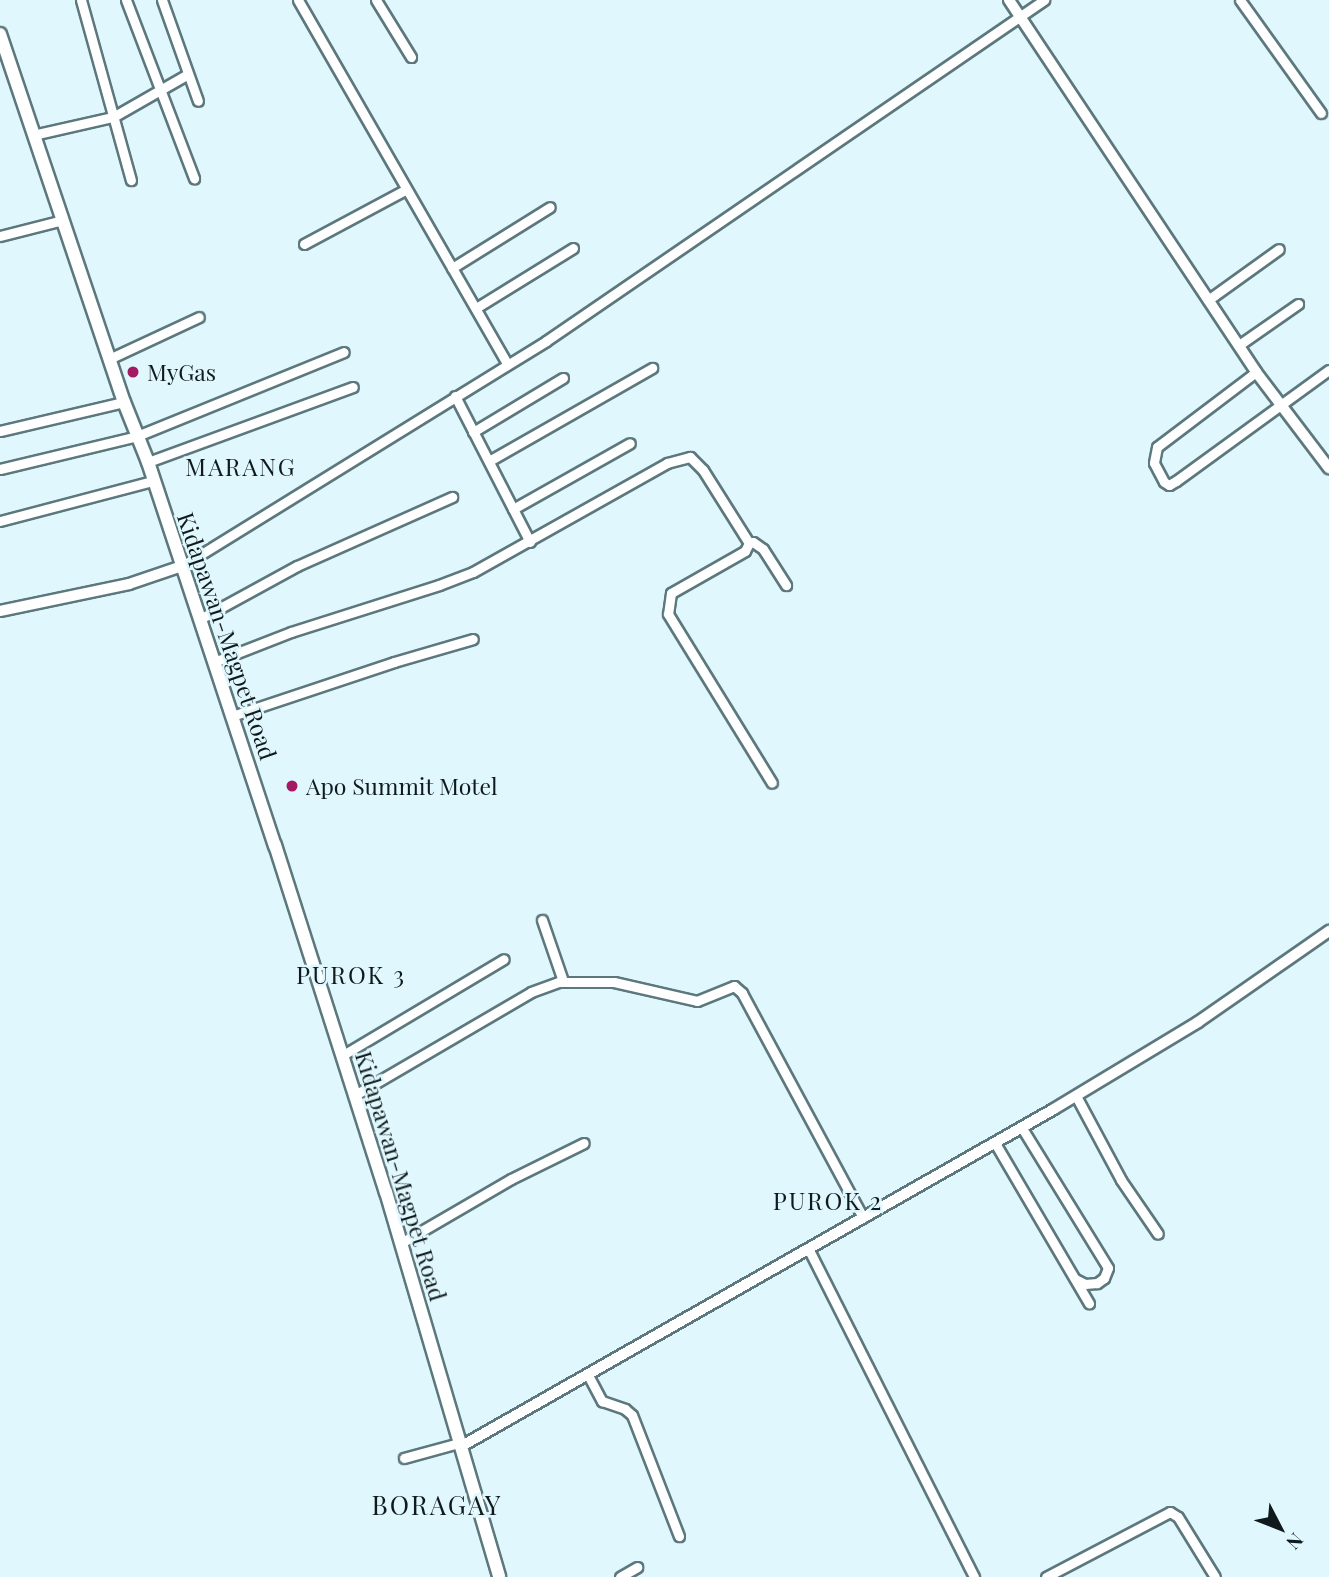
<!DOCTYPE html>
<style>
body{margin:0}
#map{position:relative;width:1329px;height:1577px;overflow:hidden;background:#e0f8fd;font-family:"Playfair Display",serif}
div>[style]{position:absolute}
.roads{filter:drop-shadow(2px 0 #5d787d) drop-shadow(-2px 0 #5d787d) drop-shadow(0 2px #5d787d) drop-shadow(0 -2px #5d787d)}
.minor>*{height:9px;margin:-4.5px;padding:0 4.5px;transform-origin:4.5px;border-radius:4.5px;background:#fff}
.tertiary>*{height:10px;margin:-5px;padding:0 5px;transform-origin:5px;border-radius:5px;background:#fff}
.secondary>*{height:12px;margin:-6px;padding:0 6px;transform-origin:6px;border-radius:6px;background:#fff}
.dots>*{width:19px;height:19px;translate:-50% -50%;box-sizing:border-box;border:4px solid #e0f8fd;border-radius:50%}
span{translate:-50% -50%;white-space:nowrap;text-align:center;line-height:1.15;-webkit-text-stroke:5px #e0f8fd;paint-order:stroke}
.poi-label{font-size:23px;color:#101a1c}
.left{translate:0 -50%;text-align:left}
.street-label{font-size:23px;color:#101a1c}
.neighbourhood-label{font-size:24px;color:#101a1c;letter-spacing:2px}
.quarter-label{font-size:26px;color:#101a1c;letter-spacing:2px}
.north{position:absolute;left:1245px;top:1493px;width:70px;height:70px;-webkit-text-stroke:5px #e0f8fd;paint-order:stroke;rotate:132deg;font-size:19px;font-weight:700;line-height:28px;text-align:center;color:#101a1c}
.north::after{content:'';display:block;margin:auto;width:24px;height:32px;background:#101a1c;clip-path:polygon(50% 0,100% 100%,50% 72%,0 100%)}
</style>
<div id="map">
<div class="roads">
<div class="minor">
<div style="left:81px;top:0;width:187px;rotate:74.5deg"></div>
<div style="left:126px;top:0;width:191px;rotate:69.1deg"></div>
<div style="left:162px;top:0;width:107px;rotate:70.4deg"></div>
<div style="left:298px;top:0;width:420px;rotate:60.1deg"></div>
<div style="left:376px;top:0;width:67px;rotate:58.4deg"></div>
<div style="left:1240px;top:0;width:139px;rotate:54.4deg"></div>
<div style="left:33px;top:135px;width:82px;rotate:-12.7deg"></div>
<div style="left:113px;top:117px;width:86px;rotate:-29.8deg"></div>
<div style="left:0;top:236px;width:65px;rotate:-14.3deg"></div>
<div style="left:304px;top:244px;width:115px;rotate:-28.1deg"></div>
<div style="left:452px;top:268px;width:115px;rotate:-31.9deg"></div>
<div style="left:1208px;top:300px;width:87px;rotate:-35.7deg"></div>
<div style="left:476px;top:308px;width:114px;rotate:-31.7deg"></div>
<div style="left:1239px;top:345px;width:72px;rotate:-34.8deg"></div>
<div style="left:109px;top:359px;width:99px;rotate:-25deg"></div>
<div style="left:1256px;top:372px;width:124px;rotate:142.9deg"></div>
<div style="left:1157px;top:447px;width:16px;rotate:101deg"></div>
<div style="left:1154px;top:463px;width:21px;rotate:62deg"></div>
<div style="left:1164px;top:482px;width:6px;rotate:31deg"></div>
<div style="left:1169px;top:485px;width:8px;rotate:-30deg"></div>
<div style="left:1176px;top:481px;width:189px;rotate:-36deg"></div>
<div style="left:455px;top:396px;width:164px;rotate:62.8deg"></div>
<div style="left:0;top:431px;width:127px;rotate:-13.2deg"></div>
<div style="left:473px;top:432px;width:105px;rotate:-31deg"></div>
<div style="left:489px;top:461px;width:188px;rotate:-29.7deg"></div>
<div style="left:148px;top:462px;width:218px;rotate:-20.1deg"></div>
<div style="left:0;top:469px;width:141px;rotate:-13.5deg"></div>
<div style="left:137px;top:436px;width:223px;rotate:-22.1deg"></div>
<div style="left:513px;top:509px;width:134px;rotate:-29.4deg"></div>
<div style="left:0;top:521px;width:158px;rotate:-14.7deg"></div>
<div style="left:749px;top:543px;width:4px;rotate:-14deg"></div>
<div style="left:753px;top:542px;width:12px;rotate:35deg"></div>
<div style="left:763px;top:549px;width:43px;rotate:57.4deg"></div>
<div style="left:182px;top:566px;width:428px;rotate:-31.7deg"></div>
<div style="left:546px;top:341px;width:604px;rotate:-34.4deg"></div>
<div style="left:200px;top:619px;width:111px;rotate:-28.7deg"></div>
<div style="left:297px;top:566px;width:170px;rotate:-24deg"></div>
<div style="left:214px;top:662px;width:83px;rotate:-21.3deg"></div>
<div style="left:291px;top:632px;width:155px;rotate:-17.6deg"></div>
<div style="left:439px;top:585px;width:36px;rotate:-21deg"></div>
<div style="left:473px;top:572px;width:223px;rotate:-29.3deg"></div>
<div style="left:667px;top:463px;width:24px;rotate:-15deg"></div>
<div style="left:690px;top:457px;width:18px;rotate:45deg"></div>
<div style="left:703px;top:470px;width:86px;rotate:57.8deg"></div>
<div style="left:749px;top:543px;width:9px;rotate:117deg"></div>
<div style="left:745px;top:551px;width:85px;rotate:150.4deg"></div>
<div style="left:671px;top:593px;width:21px;rotate:98deg"></div>
<div style="left:668px;top:614px;width:198px;rotate:58.4deg"></div>
<div style="left:232px;top:716px;width:171px;rotate:-18.4deg"></div>
<div style="left:394px;top:662px;width:82px;rotate:-16.2deg"></div>
<div style="left:542px;top:920px;width:65px;rotate:71deg"></div>
<div style="left:343px;top:1055px;width:187px;rotate:-30.8deg"></div>
<div style="left:355px;top:1095px;width:204px;rotate:-30.3deg"></div>
<div style="left:531px;top:992px;width:30px;rotate:-20deg"></div>
<div style="left:559px;top:982px;width:55px"></div>
<div style="left:614px;top:982px;width:85px;rotate:12.9deg"></div>
<div style="left:697px;top:1001px;width:40px;rotate:-22deg"></div>
<div style="left:734px;top:986px;width:11px;rotate:41deg"></div>
<div style="left:742px;top:993px;width:255px;rotate:61.7deg"></div>
<div style="left:1076px;top:1096px;width:95px;rotate:61.8deg"></div>
<div style="left:1121px;top:1180px;width:65px;rotate:55.6deg"></div>
<div style="left:1022px;top:1128px;width:164px;rotate:58.4deg"></div>
<div style="left:1108px;top:1268px;width:11px;rotate:112deg"></div>
<div style="left:1104px;top:1278px;width:9px;rotate:144deg"></div>
<div style="left:1097px;top:1283px;width:12px;rotate:175deg"></div>
<div style="left:1085px;top:1284px;width:11px;rotate:-153deg"></div>
<div style="left:995px;top:1143px;width:186px;rotate:59.6deg"></div>
<div style="left:401px;top:1243px;width:127px;rotate:-30.2deg"></div>
<div style="left:511px;top:1179px;width:81px;rotate:-26.3deg"></div>
<div style="left:809px;top:1250px;width:366px;rotate:63.2deg"></div>
<div style="left:588px;top:1375px;width:30px;rotate:62deg"></div>
<div style="left:602px;top:1401px;width:24px;rotate:19deg"></div>
<div style="left:625px;top:1409px;width:9px;rotate:41deg"></div>
<div style="left:632px;top:1415px;width:130px;rotate:68.8deg"></div>
<div style="left:404px;top:1458px;width:57px;rotate:-15.3deg"></div>
<div style="left:620px;top:1577px;width:20px;rotate:-30deg"></div>
<div style="left:1046px;top:1577px;width:140px;rotate:-27.7deg"></div>
<div style="left:1170px;top:1512px;width:9px;rotate:32deg"></div>
<div style="left:1178px;top:1517px;width:70px;rotate:58.3deg"></div>
</div>
<div class="tertiary">
<div style="left:1009px;top:0;width:447px;rotate:56.4deg"></div>
<div style="left:1256px;top:372px;width:121px;rotate:52.8deg"></div>
<div style="left:0;top:611px;width:132px;rotate:-11.8deg"></div>
<div style="left:129px;top:584px;width:56px;rotate:-18.8deg"></div>
<div style="left:460px;top:1447px;width:683px;rotate:-29.64deg"></div>
<div style="left:1054px;top:1109px;width:168px;rotate:-31.1deg"></div>
<div style="left:1198px;top:1022px;width:160px;rotate:-34.8deg"></div>
</div>
<div class="secondary">
<div style="left:0;top:34px;width:388px;rotate:71.4deg"></div>
<div style="left:124px;top:402px;width:65px;rotate:68.2deg"></div>
<div style="left:148px;top:462px;width:404px;rotate:71.7deg"></div>
<div style="left:275px;top:845px;width:364px;rotate:72.3deg"></div>
<div style="left:386px;top:1192px;width:401px;rotate:73.6deg"></div>
</div>
</div>
<div class="dots">
<div style="left:133px;top:372px;background:#a31962"></div>
<div style="left:292px;top:786px;background:#a31962"></div>
</div>
<div class="poi-label">
<span class="left" style="left:147px;top:372px">MyGas</span>
<span class="left" style="left:306px;top:786px">Apo Summit Motel</span>
</div>
<div class="street-label">
<span style="left:227px;top:636px;rotate:71deg">Kidapawan-Magpet Road</span>
<span style="left:401px;top:1176px;rotate:73deg">Kidapawan-Magpet Road</span>
</div>
<div class="neighbourhood-label">
<span style="left:241px;top:467px">MARANG</span>
<span style="left:351px;top:975px">PUROK 3</span>
<span style="left:828px;top:1201px">PUROK 2</span>
</div>
<div class="quarter-label">
<span style="left:437px;top:1505px">BORAGAY</span>
</div>
<div class="north">N</div>
</div>
